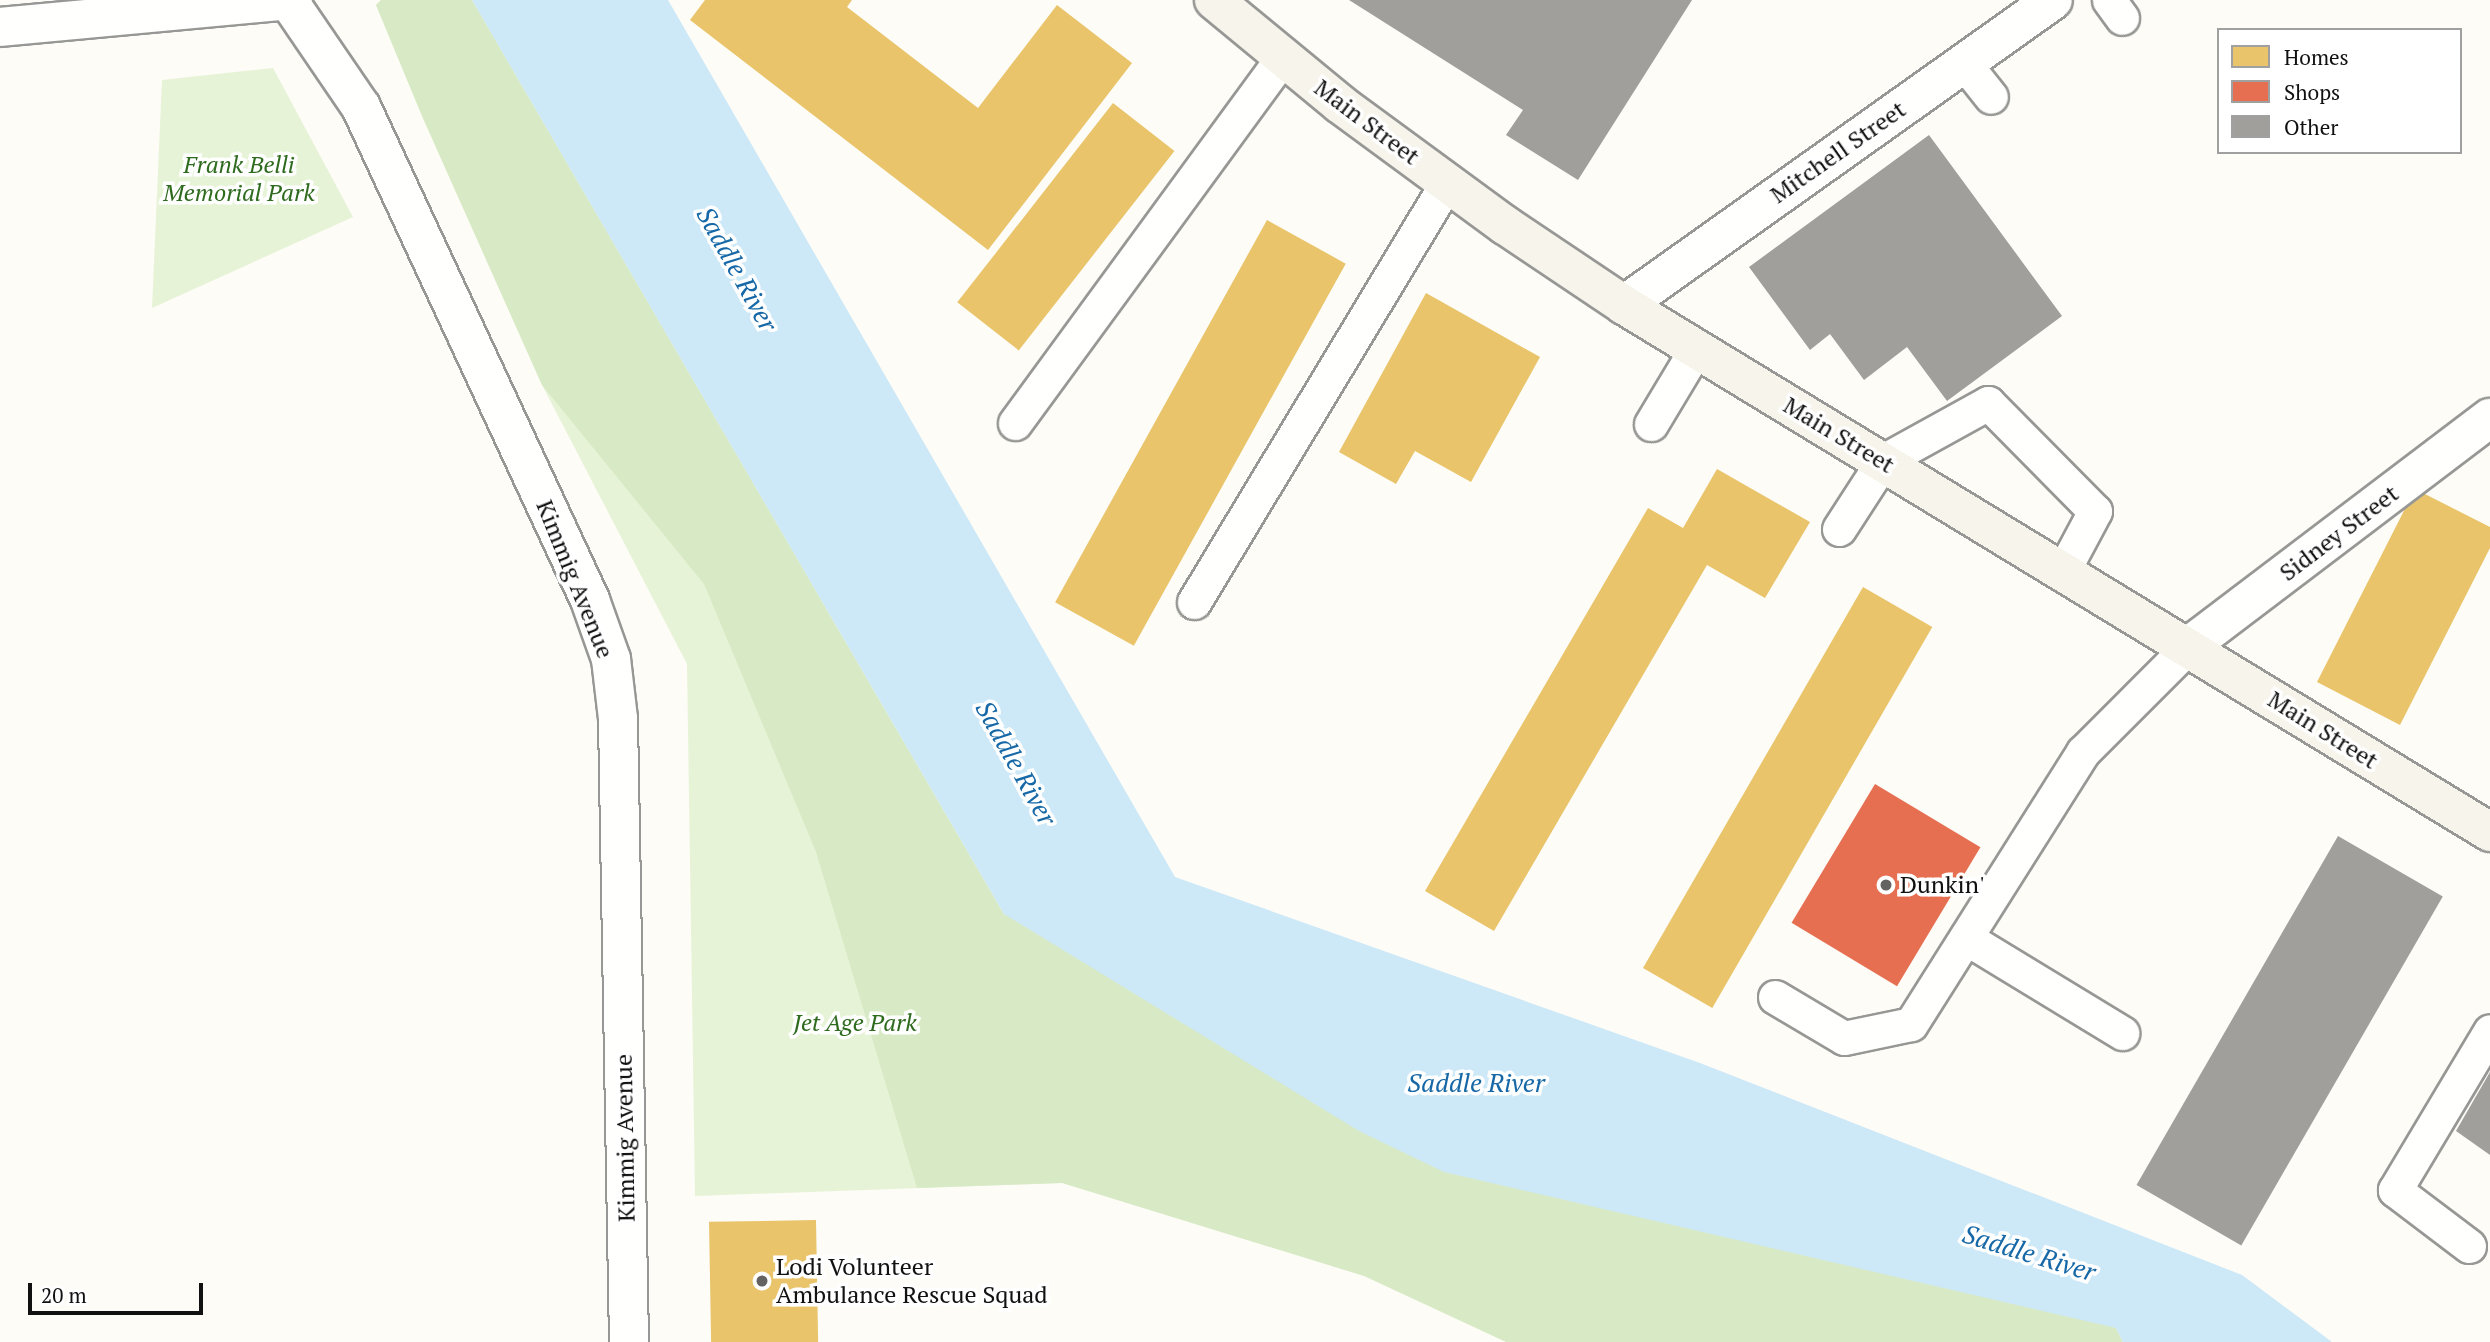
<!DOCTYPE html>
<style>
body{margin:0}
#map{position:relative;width:2490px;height:1342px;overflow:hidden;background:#fdfcf7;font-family:"PT Serif",serif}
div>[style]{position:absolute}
.green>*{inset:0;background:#e7f3d7}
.forest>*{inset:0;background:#d8eac5}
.water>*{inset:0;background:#cde8f7}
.homes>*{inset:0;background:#e9c46a;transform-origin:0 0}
.shops>*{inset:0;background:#e76f51;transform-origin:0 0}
.building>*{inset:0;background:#a19f9c;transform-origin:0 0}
.roads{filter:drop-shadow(2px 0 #979795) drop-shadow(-2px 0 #979795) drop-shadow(0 2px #979795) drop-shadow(0 -2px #979795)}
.lane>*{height:33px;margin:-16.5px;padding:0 16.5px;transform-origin:16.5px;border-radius:16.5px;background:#fffffe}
.street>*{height:38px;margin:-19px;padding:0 19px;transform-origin:19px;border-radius:19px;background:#fffffe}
.secondary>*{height:38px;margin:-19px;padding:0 19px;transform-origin:19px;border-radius:19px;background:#f6f4eb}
.dots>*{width:19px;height:19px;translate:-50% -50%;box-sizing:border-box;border:4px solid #fff;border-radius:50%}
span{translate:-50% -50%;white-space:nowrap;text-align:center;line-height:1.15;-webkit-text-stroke:7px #fff;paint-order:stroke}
.street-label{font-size:24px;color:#111}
.park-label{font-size:24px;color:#2f6b1f;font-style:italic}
.poi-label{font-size:24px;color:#111}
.left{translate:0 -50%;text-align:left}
.water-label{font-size:26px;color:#1768a6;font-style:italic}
.legend{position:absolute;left:2217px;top:28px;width:245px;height:126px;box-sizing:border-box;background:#fff;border:2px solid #a0a0a0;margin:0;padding:9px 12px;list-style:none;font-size:21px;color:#111}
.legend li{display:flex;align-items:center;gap:14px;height:35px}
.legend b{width:35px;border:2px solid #a0a0a0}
.scale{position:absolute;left:28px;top:1283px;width:175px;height:32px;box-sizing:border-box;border:4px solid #111;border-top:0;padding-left:9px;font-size:21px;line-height:24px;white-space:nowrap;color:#111;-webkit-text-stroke:5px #fff;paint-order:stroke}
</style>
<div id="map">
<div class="green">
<div style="clip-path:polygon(381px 0,472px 0,817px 593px,1062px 1183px,695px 1196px,687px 664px,542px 385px,422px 116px,376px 5px)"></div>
<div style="clip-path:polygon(273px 68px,353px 217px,152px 308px,162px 80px)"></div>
</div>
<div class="forest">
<div style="clip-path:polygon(381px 0,472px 0,1004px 914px,2116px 1328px,2123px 1342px,1506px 1342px,1364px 1276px,1062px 1183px,917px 1188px,816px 852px,704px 584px,542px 385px,422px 116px,376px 5px)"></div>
</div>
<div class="water">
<div style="clip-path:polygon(472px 0,668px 0,1175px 877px,1700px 1063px,2242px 1275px,2332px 1342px,2123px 1342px,2116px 1328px,1444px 1172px,1359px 1131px,1004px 914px)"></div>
</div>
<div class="homes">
<div style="clip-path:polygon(705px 0,852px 0,847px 7px,978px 108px,1057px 5px,1132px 63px,988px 250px,690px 20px)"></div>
<div style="left:1113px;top:103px;width:78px;height:253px;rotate:38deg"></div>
<div style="left:1267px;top:220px;width:90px;height:437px;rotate:29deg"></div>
<div style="clip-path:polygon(1426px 293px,1540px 357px,1471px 482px,1415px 451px,1396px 484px,1339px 452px)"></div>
<div style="clip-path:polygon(1717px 469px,1810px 522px,1765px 598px,1707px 565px,1494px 931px,1425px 891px,1648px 508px,1683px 528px)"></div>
<div style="clip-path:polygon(2415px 489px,2490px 527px,2490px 548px,2400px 725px,2317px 682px)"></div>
<div style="left:1863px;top:587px;width:80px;height:440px;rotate:30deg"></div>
<div style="left:816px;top:1220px;width:122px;height:107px;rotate:89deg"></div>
</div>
<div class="shops">
<div style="left:1875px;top:784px;width:123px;height:162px;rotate:31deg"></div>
</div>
<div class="building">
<div style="clip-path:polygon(1349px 0,1692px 0,1578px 180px,1506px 135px,1523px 110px)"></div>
<div style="clip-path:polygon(1929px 135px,2062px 316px,1947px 401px,1907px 347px,1864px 380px,1830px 334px,1810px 350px,1749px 267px)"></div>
<div style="left:2338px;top:836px;width:121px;height:403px;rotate:30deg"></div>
<div style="clip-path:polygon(2490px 1072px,2490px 1155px,2456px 1131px)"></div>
</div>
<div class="roads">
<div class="lane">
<div style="left:2109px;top:0;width:22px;rotate:54deg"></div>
<div style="left:1964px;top:63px;width:43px;rotate:51.5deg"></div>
<div style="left:1015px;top:423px;width:454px;rotate:-53.8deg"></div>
<div style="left:1651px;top:424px;width:87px;rotate:-59deg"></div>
<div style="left:1839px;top:529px;width:81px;rotate:-57.1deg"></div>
<div style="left:1883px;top:461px;width:120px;rotate:-28.9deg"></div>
<div style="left:1988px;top:403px;width:152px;rotate:45.3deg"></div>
<div style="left:2095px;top:511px;width:68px;rotate:118.1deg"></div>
<div style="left:1194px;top:602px;width:489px;rotate:-58.9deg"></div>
<div style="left:1966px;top:938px;width:183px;rotate:31.3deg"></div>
<div style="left:1775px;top:997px;width:80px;rotate:30.7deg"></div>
<div style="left:1844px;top:1038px;width:68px;rotate:-11.8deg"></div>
<div style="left:1911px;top:1024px;width:322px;rotate:-57.7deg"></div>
<div style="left:2083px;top:752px;width:148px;rotate:-45deg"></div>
<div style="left:2469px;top:1246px;width:93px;rotate:-142.9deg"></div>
<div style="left:2395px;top:1190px;width:185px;rotate:-59.1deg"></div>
</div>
<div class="street">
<div style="left:290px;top:3px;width:126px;rotate:55.7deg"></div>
<div style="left:361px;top:107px;width:544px;rotate:65.08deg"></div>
<div style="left:590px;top:600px;width:63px;rotate:70.4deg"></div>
<div style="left:611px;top:659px;width:60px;rotate:83.3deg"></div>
<div style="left:618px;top:719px;width:623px;rotate:88.99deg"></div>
<div style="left:0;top:27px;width:294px;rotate:-5.3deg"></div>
<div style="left:1624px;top:305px;width:526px;rotate:-35.41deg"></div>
<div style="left:2188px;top:647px;width:379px;rotate:-37.2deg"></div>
</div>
<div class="secondary">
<div style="left:1214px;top:0;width:163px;rotate:39.5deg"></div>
<div style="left:1340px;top:104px;width:205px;rotate:36.3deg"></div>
<div style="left:1505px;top:225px;width:143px;rotate:33.9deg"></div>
<div style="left:1624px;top:305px;width:1014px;rotate:31.32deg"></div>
</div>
</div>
<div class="dots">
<div style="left:1886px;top:885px;background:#646362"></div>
<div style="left:762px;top:1281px;background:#646362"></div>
</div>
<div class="street-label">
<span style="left:1367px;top:122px;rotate:37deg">Main Street</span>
<span style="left:1838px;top:152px;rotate:-35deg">Mitchell Street</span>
<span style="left:1839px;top:435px;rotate:31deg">Main Street</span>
<span style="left:2339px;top:533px;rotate:-37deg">Sidney Street</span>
<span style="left:575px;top:579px;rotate:68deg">Kimmig Avenue</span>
<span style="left:2323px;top:730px;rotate:32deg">Main Street</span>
<span style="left:625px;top:1138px;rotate:-91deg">Kimmig Avenue</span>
</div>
<div class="park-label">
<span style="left:239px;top:179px">Frank Belli<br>Memorial Park</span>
<span style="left:855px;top:1023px">Jet Age Park</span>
</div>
<div class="poi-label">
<span class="left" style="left:1900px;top:885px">Dunkin'</span>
<span class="left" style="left:776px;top:1281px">Lodi Volunteer<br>Ambulance Rescue Squad</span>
</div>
<div class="water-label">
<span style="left:737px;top:269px;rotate:61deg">Saddle River</span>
<span style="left:1016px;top:763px;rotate:61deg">Saddle River</span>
<span style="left:1476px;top:1083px">Saddle River</span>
<span style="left:2029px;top:1253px;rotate:17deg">Saddle River</span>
</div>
<ul class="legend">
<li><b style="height:19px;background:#e9c46a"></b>Homes</li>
<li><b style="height:19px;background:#e76f51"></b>Shops</li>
<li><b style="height:19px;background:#a19f9c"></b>Other</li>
</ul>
<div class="scale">20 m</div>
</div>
